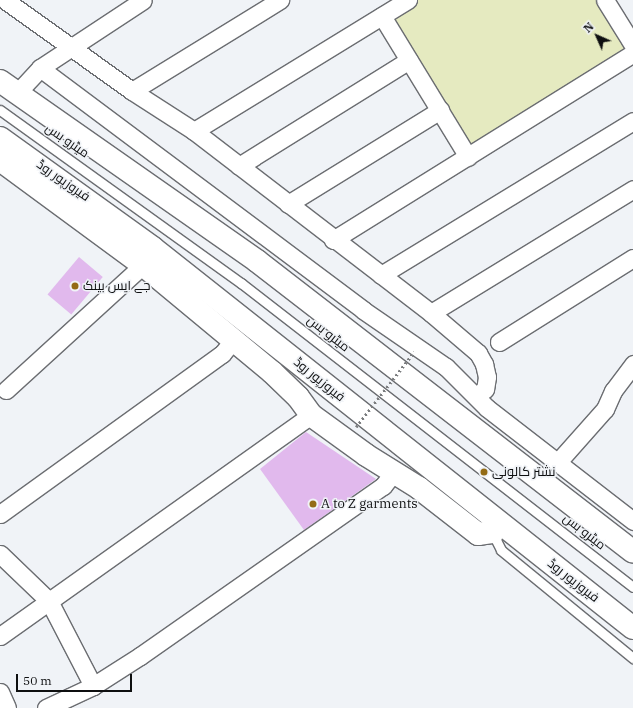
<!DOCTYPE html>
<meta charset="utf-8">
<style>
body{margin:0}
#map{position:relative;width:633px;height:708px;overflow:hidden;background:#f0f3f7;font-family:"IBM Plex Serif",Cairo,serif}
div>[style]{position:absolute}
.green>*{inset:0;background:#e5eac0}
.building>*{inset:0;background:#e1b9ed;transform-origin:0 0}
.roads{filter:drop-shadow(1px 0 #6b6d71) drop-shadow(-1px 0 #6b6d71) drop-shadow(0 1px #6b6d71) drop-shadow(0 -1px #6b6d71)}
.lane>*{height:9px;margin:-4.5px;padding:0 4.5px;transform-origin:4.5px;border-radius:4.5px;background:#fff}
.street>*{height:17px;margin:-8.5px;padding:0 8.5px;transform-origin:8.5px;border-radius:8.5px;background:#fff}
.secondary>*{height:22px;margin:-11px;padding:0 11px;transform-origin:11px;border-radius:11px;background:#fff}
.primary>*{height:22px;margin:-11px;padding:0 11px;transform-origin:11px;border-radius:11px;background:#fff}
.path-bridge>*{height:2.5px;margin-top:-1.25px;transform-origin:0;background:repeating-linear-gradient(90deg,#7b7d7f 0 2px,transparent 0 5px)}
.dots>*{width:11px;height:11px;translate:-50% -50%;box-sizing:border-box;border:2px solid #f0f3f7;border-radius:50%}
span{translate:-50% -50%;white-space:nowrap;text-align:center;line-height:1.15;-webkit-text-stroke:3px #f0f3f7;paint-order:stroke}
.street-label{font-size:13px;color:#0e0f10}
.poi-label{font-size:13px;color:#0e0f10}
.left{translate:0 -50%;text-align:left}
.north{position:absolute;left:577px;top:16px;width:40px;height:40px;-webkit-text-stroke:3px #f0f3f7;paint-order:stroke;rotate:315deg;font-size:11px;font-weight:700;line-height:16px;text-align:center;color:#0e0f10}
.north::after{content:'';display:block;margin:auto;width:14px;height:18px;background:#0e0f10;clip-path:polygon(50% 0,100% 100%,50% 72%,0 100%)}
.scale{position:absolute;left:16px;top:674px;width:116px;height:18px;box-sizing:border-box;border:2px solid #0e0f10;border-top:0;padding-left:5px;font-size:12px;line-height:14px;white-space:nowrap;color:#0e0f10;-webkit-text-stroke:3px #f0f3f7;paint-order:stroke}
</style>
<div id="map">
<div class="green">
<div style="clip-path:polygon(408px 0,605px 0,633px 45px,468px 157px,382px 16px)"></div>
</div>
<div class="building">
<div style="left:79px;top:257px;width:31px;height:49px;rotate:40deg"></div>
<div style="clip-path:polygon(306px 432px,376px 479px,304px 530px,260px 469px)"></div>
</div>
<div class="roads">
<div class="lane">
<div style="left:0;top:110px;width:297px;rotate:35.7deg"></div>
<div style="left:241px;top:283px;width:496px;rotate:37.8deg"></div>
<div style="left:499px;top:530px;width:10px;rotate:107deg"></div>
<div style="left:496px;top:540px;width:11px;rotate:63deg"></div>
<div style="left:501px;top:550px;width:171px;rotate:39.3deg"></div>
</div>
<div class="street">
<div style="left:5px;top:0;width:156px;rotate:35.6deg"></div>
<div style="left:132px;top:91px;width:74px;rotate:32.8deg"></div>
<div style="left:194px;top:131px;width:299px;rotate:37.5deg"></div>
<div style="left:431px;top:313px;width:62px;rotate:40.4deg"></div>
<div style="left:478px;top:353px;width:13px;rotate:61deg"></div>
<div style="left:484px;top:364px;width:13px;rotate:77deg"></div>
<div style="left:487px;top:377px;width:12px;rotate:99deg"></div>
<div style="left:485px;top:389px;width:11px;rotate:139deg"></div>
<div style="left:605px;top:0;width:53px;rotate:58.1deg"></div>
<div style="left:382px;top:16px;width:165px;rotate:58.6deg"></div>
<div style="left:40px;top:68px;width:404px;rotate:36.8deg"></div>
<div style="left:363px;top:310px;width:101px;rotate:34.5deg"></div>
<div style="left:446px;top:367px;width:58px;rotate:45deg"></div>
<div style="left:487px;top:408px;width:185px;rotate:37.7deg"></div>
<div style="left:132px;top:91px;width:174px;rotate:-31.6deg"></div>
<div style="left:17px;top:93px;width:34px;rotate:-47deg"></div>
<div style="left:40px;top:68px;width:123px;rotate:-33.4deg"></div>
<div style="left:194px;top:131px;width:251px;rotate:-31.5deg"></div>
<div style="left:239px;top:166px;width:200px;rotate:-31.9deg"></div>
<div style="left:288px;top:204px;width:179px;rotate:-31.7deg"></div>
<div style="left:333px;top:240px;width:354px;rotate:-31.9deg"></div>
<div style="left:381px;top:275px;width:295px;rotate:-31.4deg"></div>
<div style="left:431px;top:313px;width:237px;rotate:-31.5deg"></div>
<div style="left:499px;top:342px;width:158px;rotate:-32.1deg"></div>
<div style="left:6px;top:390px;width:185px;rotate:-42.4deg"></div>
<div style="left:557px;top:463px;width:72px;rotate:-48.4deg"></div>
<div style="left:605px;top:409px;width:20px;rotate:-66deg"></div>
<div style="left:613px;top:391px;width:34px;rotate:-53deg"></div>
<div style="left:0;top:514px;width:274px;rotate:-35.8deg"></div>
<div style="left:222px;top:354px;width:19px;rotate:-51deg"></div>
<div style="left:0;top:554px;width:68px;rotate:43.8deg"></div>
<div style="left:49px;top:601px;width:96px;rotate:62.6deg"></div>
<div style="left:0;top:636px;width:382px;rotate:-35.4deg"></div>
<div style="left:0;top:692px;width:17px;rotate:66deg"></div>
<div style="left:46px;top:708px;width:52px;rotate:-25.1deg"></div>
<div style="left:93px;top:686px;width:56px;rotate:-32.6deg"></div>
<div style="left:140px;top:656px;width:297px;rotate:-35deg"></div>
<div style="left:383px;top:486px;width:18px;rotate:-52deg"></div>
</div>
<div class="secondary">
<div style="left:0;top:160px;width:177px;rotate:36.3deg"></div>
<div style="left:143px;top:265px;width:168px;rotate:39.7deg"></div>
<div style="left:272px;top:372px;width:36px;rotate:44deg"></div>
<div style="left:298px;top:397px;width:22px;rotate:54deg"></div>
<div style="left:311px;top:415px;width:68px;rotate:36deg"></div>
<div style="left:366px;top:455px;width:62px;rotate:31.9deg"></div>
<div style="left:419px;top:488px;width:75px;rotate:37.9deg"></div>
<div style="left:478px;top:534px;width:14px;rotate:-8deg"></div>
<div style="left:492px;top:532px;width:11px;rotate:-38deg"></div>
</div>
<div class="primary">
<div style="left:0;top:81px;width:314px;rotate:35deg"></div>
<div style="left:257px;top:261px;width:475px;rotate:37.7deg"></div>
<div style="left:0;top:138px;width:188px;rotate:35.7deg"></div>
<div style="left:153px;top:248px;width:612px;rotate:38.37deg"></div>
</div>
</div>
<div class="path-bridge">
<div style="left:356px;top:427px;width:95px;rotate:-52.3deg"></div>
</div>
<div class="dots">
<div style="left:75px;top:286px;background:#946c16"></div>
<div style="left:484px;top:472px;background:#946c16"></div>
<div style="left:313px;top:504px;background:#946c16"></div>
</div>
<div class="street-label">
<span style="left:67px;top:141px;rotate:35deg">میٹرو بس</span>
<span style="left:63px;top:181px;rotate:35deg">فیروزپور روڈ</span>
<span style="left:328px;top:334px;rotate:38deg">میٹرو بس</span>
<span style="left:319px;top:380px;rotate:39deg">فیروزپور روڈ</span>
<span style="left:584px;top:532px;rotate:38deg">میٹرو بس</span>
<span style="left:573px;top:581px;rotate:38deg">فیروزپور روڈ</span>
</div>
<div class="poi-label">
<span class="left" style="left:83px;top:286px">جے ایس بینک</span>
<span class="left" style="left:492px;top:472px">نشتر کالونی</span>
<span class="left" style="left:321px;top:504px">A to Z garments</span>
</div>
<div class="north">N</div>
<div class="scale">50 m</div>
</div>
